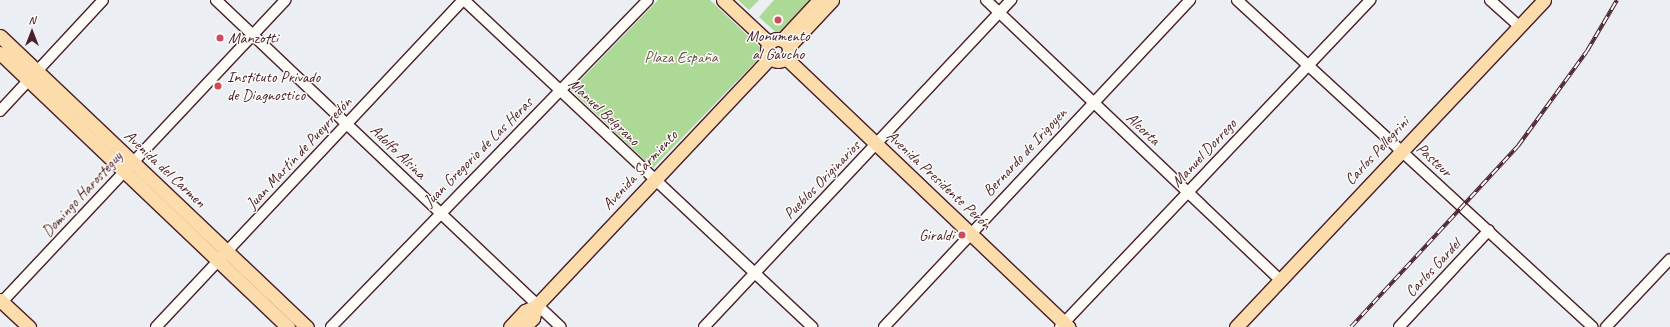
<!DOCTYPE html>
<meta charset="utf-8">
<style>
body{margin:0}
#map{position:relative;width:1670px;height:327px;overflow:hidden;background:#ebeef3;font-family:Caveat,sans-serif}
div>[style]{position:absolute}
.green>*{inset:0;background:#add997}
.roads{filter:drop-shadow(1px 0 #4a1f2b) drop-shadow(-1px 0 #4a1f2b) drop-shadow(0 1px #4a1f2b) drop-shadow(0 -1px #4a1f2b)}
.minor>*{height:10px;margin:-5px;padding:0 5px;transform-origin:5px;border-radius:5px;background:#fdfcf7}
.major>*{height:13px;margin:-6.5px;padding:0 6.5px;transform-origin:6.5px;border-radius:6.5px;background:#fddcac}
.major>.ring{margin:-6.5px;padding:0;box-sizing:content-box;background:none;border:13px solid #fddcac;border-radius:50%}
.rail>*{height:4px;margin-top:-2px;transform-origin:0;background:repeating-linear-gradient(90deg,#fdfcf7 0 8px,#4a1f2b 0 16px);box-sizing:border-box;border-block:1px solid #4a1f2b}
.dots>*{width:11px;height:11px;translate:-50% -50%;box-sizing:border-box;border:2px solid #fdfcf7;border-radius:50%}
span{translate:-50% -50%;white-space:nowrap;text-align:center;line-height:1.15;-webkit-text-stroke:3px #fdfcf7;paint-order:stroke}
.poi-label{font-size:16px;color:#4a1f2b}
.left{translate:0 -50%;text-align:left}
.right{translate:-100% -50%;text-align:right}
.park-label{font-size:16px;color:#68574b}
.street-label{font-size:16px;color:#4a1f2b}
.north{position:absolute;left:12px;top:12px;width:40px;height:40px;-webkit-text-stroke:3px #fdfcf7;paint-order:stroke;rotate:0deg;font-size:11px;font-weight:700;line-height:16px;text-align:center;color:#4a1f2b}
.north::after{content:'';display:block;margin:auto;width:14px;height:18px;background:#4a1f2b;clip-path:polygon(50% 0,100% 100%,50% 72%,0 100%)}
</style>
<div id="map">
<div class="green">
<div style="clip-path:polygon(658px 0,710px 0,765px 52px,653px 168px,571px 90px)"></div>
<div style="clip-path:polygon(738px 0,759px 0,749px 10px)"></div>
<div style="clip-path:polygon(774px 0,814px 0,781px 37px,759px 17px)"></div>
</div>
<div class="roads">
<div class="minor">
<div style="left:216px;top:0;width:475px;rotate:43.5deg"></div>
<div style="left:464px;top:0;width:478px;rotate:43.2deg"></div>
<div style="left:986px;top:0;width:406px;rotate:43.6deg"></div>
<div style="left:1237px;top:0;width:483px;rotate:42.6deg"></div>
<div style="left:1490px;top:0;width:39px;rotate:42deg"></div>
<div style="left:0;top:111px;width:151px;rotate:-47.1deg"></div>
<div style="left:0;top:304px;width:417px;rotate:-46.8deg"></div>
<div style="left:156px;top:327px;width:449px;rotate:-46.8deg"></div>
<div style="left:331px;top:327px;width:455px;rotate:-45.9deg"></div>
<div style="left:704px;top:327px;width:449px;rotate:-46.8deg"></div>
<div style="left:884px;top:327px;width:448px;rotate:-46.9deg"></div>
<div style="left:1060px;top:327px;width:451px;rotate:-46.5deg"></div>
<div style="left:1399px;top:327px;width:132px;rotate:-47.1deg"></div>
<div style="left:1606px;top:327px;width:93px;rotate:-46.7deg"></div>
</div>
<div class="major">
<div style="left:723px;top:0;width:63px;rotate:43.1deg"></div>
<div style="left:0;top:36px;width:423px;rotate:43.5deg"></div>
<div class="ring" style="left:767px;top:39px;width:9px;height:9px"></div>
<div style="left:782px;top:40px;width:54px;rotate:-47.2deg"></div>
<div style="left:789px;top:46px;width:63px;rotate:-46.9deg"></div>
<div style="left:0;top:53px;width:398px;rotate:43.6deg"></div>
<div style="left:786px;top:58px;width:390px;rotate:43.6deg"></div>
<div style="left:0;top:300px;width:40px;rotate:43deg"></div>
<div style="left:510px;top:327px;width:22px;rotate:-47deg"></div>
<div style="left:525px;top:311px;width:12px;rotate:-24deg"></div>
<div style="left:536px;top:306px;width:341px;rotate:-46.7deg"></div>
<div style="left:524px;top:327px;width:13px;rotate:-45deg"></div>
<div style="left:533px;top:318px;width:12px;rotate:-76deg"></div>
<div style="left:1236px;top:327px;width:449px;rotate:-46.7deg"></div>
</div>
</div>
<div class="rail">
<div style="left:1351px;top:327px;width:246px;rotate:-47.3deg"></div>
<div style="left:1518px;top:146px;width:117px;rotate:-54deg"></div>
<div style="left:1587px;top:51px;width:59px;rotate:-59.5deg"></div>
</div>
<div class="dots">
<div style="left:778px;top:20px;background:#d1495b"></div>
<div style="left:220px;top:38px;background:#d1495b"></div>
<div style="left:218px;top:86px;background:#d1495b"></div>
<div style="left:962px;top:235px;background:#d1495b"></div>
</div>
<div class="poi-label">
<span style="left:778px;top:45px">Monumento<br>al Gaucho</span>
<span class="left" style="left:228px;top:38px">Manzotti</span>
<span class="left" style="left:227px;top:86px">Instituto Privado<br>de Diagnostico</span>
<span class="right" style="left:954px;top:235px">Giraldi</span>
</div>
<div class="park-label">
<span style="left:681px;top:57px">Plaza España</span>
</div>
<div class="street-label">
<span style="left:604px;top:112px;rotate:43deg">Manuel Belgrano</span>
<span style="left:1143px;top:129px;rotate:43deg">Alcorta</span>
<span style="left:1377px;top:151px;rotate:-47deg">Carlos Pellegrini</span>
<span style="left:398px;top:152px;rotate:44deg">Adolfo Alsina</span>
<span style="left:478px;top:152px;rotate:-45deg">Juan Gregorio de Las Heras</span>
<span style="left:1025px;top:152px;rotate:-47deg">Bernardo de Irigoyen</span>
<span style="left:299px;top:153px;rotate:-47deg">Juan Martín de Pueyrredón</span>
<span style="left:1204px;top:153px;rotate:-47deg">Manuel Dorrego</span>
<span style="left:1434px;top:160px;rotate:43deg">Pasteur</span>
<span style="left:165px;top:169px;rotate:43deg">Avenida del Carmen</span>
<span style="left:640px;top:170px;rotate:-47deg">Avenida Sarmiento</span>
<span style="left:822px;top:180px;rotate:-46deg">Pueblos Originarios</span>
<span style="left:939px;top:180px;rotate:43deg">Avenida Presidente Perón</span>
<span style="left:82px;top:194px;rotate:-47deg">Domingo Harosteguy</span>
<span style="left:1433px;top:268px;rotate:-47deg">Carlos Gardel</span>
</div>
<div class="north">N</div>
</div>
